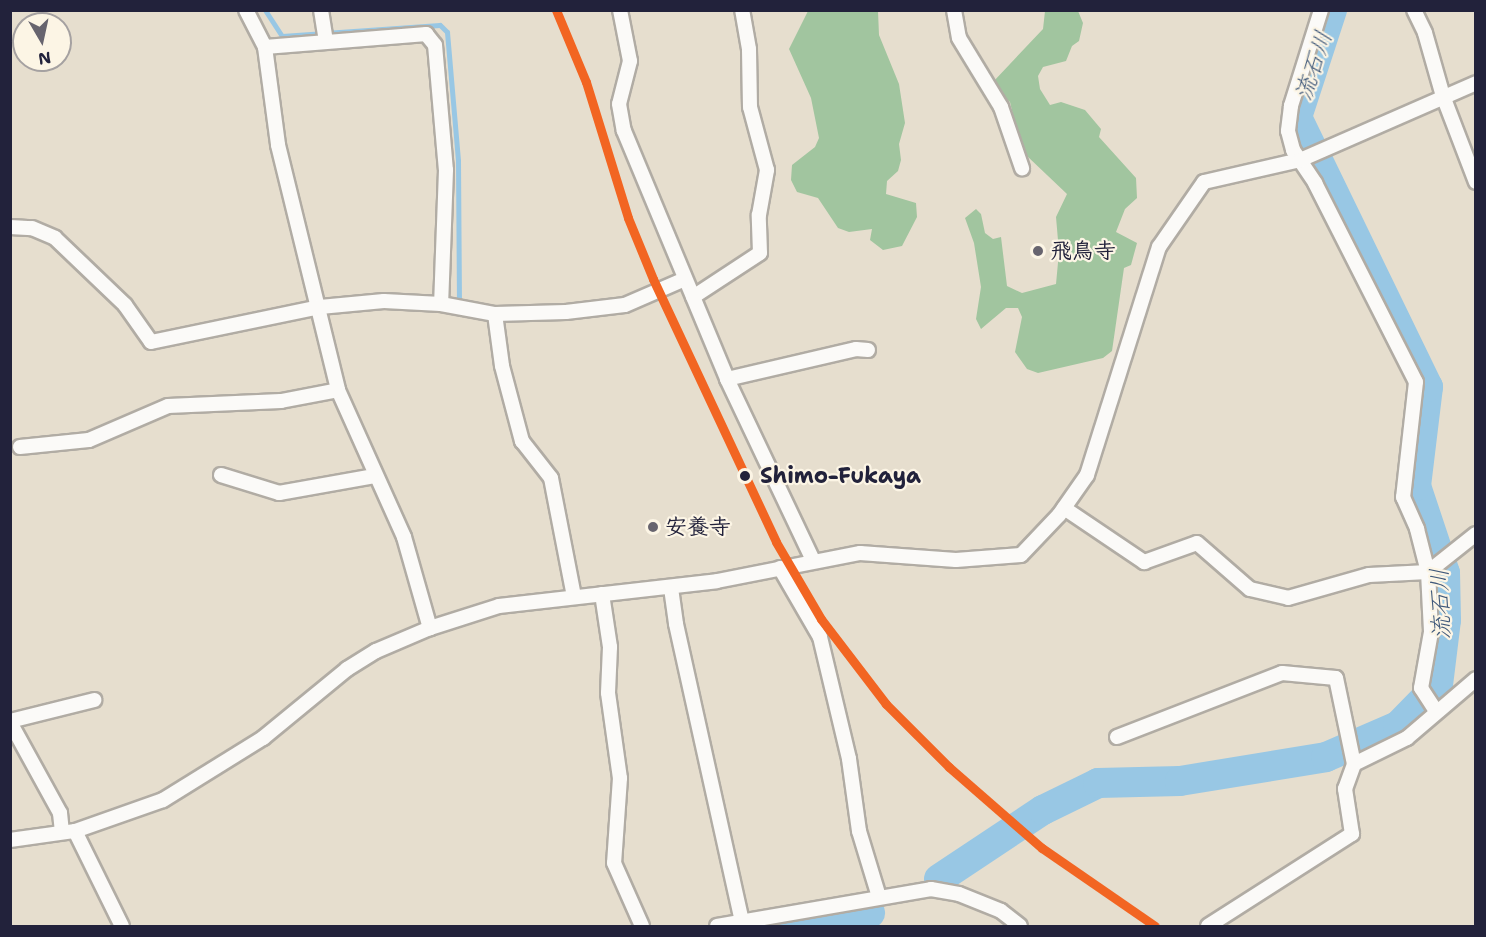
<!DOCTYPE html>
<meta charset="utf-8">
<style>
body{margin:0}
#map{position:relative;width:1486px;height:937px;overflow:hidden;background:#e6dece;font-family:"Shantell Sans","Klee One",sans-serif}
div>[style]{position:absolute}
.forest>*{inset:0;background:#a1c59f}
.stream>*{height:5px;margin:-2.5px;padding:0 2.5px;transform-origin:2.5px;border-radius:2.5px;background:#98c7e4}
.river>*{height:30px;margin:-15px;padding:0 15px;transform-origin:15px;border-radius:15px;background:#98c7e4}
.roads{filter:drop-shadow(2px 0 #b1aca4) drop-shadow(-2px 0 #b1aca4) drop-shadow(0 2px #b1aca4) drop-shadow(0 -2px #b1aca4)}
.street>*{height:14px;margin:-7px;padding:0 7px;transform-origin:7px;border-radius:7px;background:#fbfaf8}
.rail-1>*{height:9px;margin:-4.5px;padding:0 4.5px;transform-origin:4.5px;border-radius:4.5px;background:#f26522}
.dots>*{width:16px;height:16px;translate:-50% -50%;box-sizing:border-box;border:3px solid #fcf5e5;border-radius:50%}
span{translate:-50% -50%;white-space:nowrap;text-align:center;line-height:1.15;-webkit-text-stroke:4.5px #fcf5e5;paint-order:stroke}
.poi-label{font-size:22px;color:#22223b;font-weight:700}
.left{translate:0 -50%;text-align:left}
.stop-label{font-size:22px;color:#22223b;font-weight:700}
.water-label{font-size:24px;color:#3f587a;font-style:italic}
.frame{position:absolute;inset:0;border:12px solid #22223b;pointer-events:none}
.north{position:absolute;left:12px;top:12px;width:60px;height:60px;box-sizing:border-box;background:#fcf5e5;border:2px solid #a5a1a1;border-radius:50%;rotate:171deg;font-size:16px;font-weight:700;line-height:24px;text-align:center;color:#22223b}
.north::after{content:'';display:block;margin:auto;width:21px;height:27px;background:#67646e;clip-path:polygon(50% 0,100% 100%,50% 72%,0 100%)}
</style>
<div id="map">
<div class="forest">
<div style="clip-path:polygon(798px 11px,878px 11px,879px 35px,899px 84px,905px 123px,899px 144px,901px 160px,898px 171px,887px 181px,886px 194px,916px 203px,917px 217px,902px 246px,883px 250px,870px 240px,872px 229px,849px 232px,838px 228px,818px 198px,797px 192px,791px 180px,792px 165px,815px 147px,819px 138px,811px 98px,789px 49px,808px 11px)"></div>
<div style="clip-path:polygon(1045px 11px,1078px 11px,1083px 23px,1079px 41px,1072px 46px,1066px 61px,1043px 67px,1038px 76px,1040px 89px,1050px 105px,1061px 102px,1085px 110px,1101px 129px,1099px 137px,1136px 178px,1137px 198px,1125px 209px,1116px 232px,1137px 243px,1131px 265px,1124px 268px,1112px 351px,1103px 358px,1038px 373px,1027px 369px,1015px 352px,1022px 317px,1018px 308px,1006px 308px,981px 329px,976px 319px,981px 287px,974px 243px,965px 218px,976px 209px,981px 214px,985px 233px,993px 239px,1001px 237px,1007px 286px,1022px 293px,1056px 284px,1059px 252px,1056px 217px,1067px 194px,1027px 156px,1018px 137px,1010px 102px,995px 90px,993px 82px,1043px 29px)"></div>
</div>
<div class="stream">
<div style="left:265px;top:10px;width:31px;rotate:57deg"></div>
<div style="left:282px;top:36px;width:158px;rotate:-4deg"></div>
<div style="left:440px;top:25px;width:10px;rotate:45deg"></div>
<div style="left:447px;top:32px;width:129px;rotate:85.1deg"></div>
<div style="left:458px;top:161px;width:140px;rotate:89.6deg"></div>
</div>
<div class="river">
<div style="left:939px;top:879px;width:125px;rotate:-33.6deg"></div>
<div style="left:1043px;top:810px;width:61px;rotate:-26.1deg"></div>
<div style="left:1098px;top:783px;width:82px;rotate:-1.4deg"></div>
<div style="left:1180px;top:781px;width:148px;rotate:-9.3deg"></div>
<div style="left:1326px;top:757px;width:78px;rotate:-23.3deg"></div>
<div style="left:1398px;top:726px;width:57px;rotate:-45.7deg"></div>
<div style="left:1438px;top:685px;width:65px;rotate:-83deg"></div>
<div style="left:1446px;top:620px;width:47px;rotate:-91.2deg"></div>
<div style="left:1445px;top:573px;width:92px;rotate:-108.4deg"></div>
<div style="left:1416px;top:486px;width:100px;rotate:-83.1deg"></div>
<div style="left:1428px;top:387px;width:300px;rotate:-115.9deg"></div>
<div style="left:1297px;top:117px;width:113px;rotate:-71.9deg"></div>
<div style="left:780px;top:926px;width:91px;rotate:-8.2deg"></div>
</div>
<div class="roads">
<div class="street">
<div style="left:246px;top:10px;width:42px;rotate:62.8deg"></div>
<div style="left:265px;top:47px;width:162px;rotate:-4.6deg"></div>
<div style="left:426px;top:34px;width:14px;rotate:51deg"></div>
<div style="left:435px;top:45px;width:125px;rotate:85deg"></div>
<div style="left:446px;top:170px;width:134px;rotate:92.1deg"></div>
<div style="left:321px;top:10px;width:32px;rotate:81deg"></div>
<div style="left:620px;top:10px;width:52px;rotate:78.9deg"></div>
<div style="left:630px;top:61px;width:44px;rotate:104.3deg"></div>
<div style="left:619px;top:104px;width:27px;rotate:80deg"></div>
<div style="left:624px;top:131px;width:269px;rotate:67.4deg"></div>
<div style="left:727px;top:379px;width:200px;rotate:64.6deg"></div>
<div style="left:954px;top:10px;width:28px;rotate:80deg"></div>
<div style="left:959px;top:38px;width:81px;rotate:58.7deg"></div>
<div style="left:1001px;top:107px;width:65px;rotate:71deg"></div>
<div style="left:1321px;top:10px;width:101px;rotate:107.4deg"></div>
<div style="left:1291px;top:106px;width:25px;rotate:97deg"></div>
<div style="left:1288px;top:131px;width:20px;rotate:75deg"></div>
<div style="left:1293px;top:150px;width:40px;rotate:56deg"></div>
<div style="left:1315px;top:183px;width:223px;rotate:63.1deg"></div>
<div style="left:1416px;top:382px;width:116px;rotate:96.4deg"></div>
<div style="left:1403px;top:497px;width:35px;rotate:66deg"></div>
<div style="left:1417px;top:529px;width:44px;rotate:75.7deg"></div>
<div style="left:1428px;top:572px;width:60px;rotate:87.1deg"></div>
<div style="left:1431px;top:632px;width:57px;rotate:100.1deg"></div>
<div style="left:1421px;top:688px;width:27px;rotate:57deg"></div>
<div style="left:1414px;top:10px;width:25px;rotate:64deg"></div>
<div style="left:1425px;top:33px;width:66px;rotate:74.1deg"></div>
<div style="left:1443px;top:96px;width:92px;rotate:69deg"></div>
<div style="left:265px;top:47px;width:99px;rotate:82.4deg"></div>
<div style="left:278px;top:145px;width:252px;rotate:76.2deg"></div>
<div style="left:338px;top:390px;width:161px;rotate:65.8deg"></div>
<div style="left:404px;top:537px;width:95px;rotate:74.1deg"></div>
<div style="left:10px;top:227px;width:22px;rotate:3deg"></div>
<div style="left:32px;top:228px;width:25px;rotate:23deg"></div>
<div style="left:55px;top:238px;width:97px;rotate:43.7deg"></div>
<div style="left:125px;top:305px;width:45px;rotate:54.9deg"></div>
<div style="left:151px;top:342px;width:173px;rotate:-11.7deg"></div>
<div style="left:320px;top:307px;width:64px;rotate:-5.4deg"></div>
<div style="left:384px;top:301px;width:57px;rotate:3deg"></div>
<div style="left:441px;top:304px;width:55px;rotate:10.5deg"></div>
<div style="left:495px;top:314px;width:71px;rotate:-1.6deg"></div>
<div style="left:566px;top:312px;width:59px;rotate:-6.8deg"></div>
<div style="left:625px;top:305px;width:65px;rotate:-23.4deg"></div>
<div style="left:693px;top:297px;width:80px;rotate:-33.3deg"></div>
<div style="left:760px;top:253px;width:38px;rotate:-92deg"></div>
<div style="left:759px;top:215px;width:46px;rotate:-79.9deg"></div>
<div style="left:767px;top:170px;width:65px;rotate:-105.1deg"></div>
<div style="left:750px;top:107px;width:58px;rotate:-91deg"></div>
<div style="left:749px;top:49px;width:40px;rotate:-100deg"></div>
<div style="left:495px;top:314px;width:52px;rotate:82.3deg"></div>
<div style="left:502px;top:366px;width:78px;rotate:75.1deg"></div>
<div style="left:522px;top:441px;width:47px;rotate:51.9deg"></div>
<div style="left:551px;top:478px;width:120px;rotate:79deg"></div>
<div style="left:727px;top:379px;width:132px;rotate:-13.1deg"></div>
<div style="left:856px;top:349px;width:12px;rotate:5deg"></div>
<div style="left:20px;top:447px;width:69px;rotate:-5.8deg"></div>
<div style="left:89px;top:440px;width:86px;rotate:-23.3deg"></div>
<div style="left:168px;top:406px;width:113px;rotate:-2.5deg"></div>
<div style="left:281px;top:401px;width:58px;rotate:-10.9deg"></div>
<div style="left:221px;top:475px;width:61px;rotate:17.2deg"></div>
<div style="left:279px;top:493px;width:97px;rotate:-10.1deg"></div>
<div style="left:1064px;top:508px;width:97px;rotate:34deg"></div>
<div style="left:1144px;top:562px;width:56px;rotate:-19.7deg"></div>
<div style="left:1197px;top:543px;width:70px;rotate:41deg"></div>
<div style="left:1250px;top:589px;width:39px;rotate:13deg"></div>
<div style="left:1288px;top:598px;width:84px;rotate:-15.9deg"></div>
<div style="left:1369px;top:575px;width:59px;rotate:-2.9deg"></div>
<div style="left:1428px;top:572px;width:61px;rotate:-38.4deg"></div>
<div style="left:780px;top:568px;width:80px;rotate:59.9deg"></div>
<div style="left:820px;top:637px;width:125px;rotate:76.6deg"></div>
<div style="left:849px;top:759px;width:73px;rotate:82.1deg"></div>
<div style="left:859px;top:831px;width:69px;rotate:73.1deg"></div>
<div style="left:671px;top:588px;width:36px;rotate:82deg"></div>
<div style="left:676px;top:624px;width:305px;rotate:77.5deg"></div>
<div style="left:602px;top:594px;width:54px;rotate:81.4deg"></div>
<div style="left:610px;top:647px;width:46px;rotate:92.5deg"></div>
<div style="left:608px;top:693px;width:86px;rotate:82deg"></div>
<div style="left:620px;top:778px;width:85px;rotate:94deg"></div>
<div style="left:614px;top:863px;width:69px;rotate:66deg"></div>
<div style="left:10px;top:721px;width:87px;rotate:-14deg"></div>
<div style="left:10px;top:722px;width:104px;rotate:61.2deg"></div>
<div style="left:60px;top:813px;width:19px;rotate:84deg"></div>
<div style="left:1117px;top:737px;width:177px;rotate:-21.2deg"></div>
<div style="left:1282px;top:673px;width:54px;rotate:5.3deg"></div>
<div style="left:1336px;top:678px;width:88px;rotate:78.2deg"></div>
<div style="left:75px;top:831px;width:106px;rotate:63.7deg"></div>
<div style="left:10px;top:840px;width:66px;rotate:-7.9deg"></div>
<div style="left:75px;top:831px;width:93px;rotate:-19.4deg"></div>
<div style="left:163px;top:800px;width:118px;rotate:-31.8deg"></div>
<div style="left:263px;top:738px;width:109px;rotate:-39.4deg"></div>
<div style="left:347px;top:669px;width:34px;rotate:-32deg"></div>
<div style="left:376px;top:651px;width:59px;rotate:-23.1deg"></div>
<div style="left:430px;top:628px;width:72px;rotate:-17.7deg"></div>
<div style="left:499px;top:606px;width:219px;rotate:-6.5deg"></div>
<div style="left:717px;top:581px;width:146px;rotate:-11.1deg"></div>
<div style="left:860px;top:553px;width:96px;rotate:4.2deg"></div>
<div style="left:956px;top:560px;width:65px;rotate:-4.4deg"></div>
<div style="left:1021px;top:555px;width:55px;rotate:-46.5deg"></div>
<div style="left:1059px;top:515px;width:49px;rotate:-55deg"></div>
<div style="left:1087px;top:475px;width:239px;rotate:-72.5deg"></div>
<div style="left:1159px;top:247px;width:79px;rotate:-55.3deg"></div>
<div style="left:1204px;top:182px;width:98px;rotate:-12.9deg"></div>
<div style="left:1300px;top:160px;width:192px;rotate:-23.6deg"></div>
<div style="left:717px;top:926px;width:217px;rotate:-9.8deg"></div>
<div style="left:931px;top:889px;width:28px;rotate:10deg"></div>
<div style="left:959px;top:894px;width:45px;rotate:22deg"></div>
<div style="left:1001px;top:911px;width:24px;rotate:38deg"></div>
<div style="left:1208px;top:926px;width:171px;rotate:-32.6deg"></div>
<div style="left:1352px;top:834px;width:46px;rotate:-98.8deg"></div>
<div style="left:1345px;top:789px;width:27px;rotate:-70deg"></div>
<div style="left:1354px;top:764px;width:59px;rotate:-26.1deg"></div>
<div style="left:1407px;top:738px;width:91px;rotate:-40.5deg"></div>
</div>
</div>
<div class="rail-1">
<div style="left:556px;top:10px;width:78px;rotate:67.4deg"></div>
<div style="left:586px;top:82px;width:142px;rotate:72.8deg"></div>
<div style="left:628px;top:218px;width:66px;rotate:67.7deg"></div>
<div style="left:653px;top:279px;width:290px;rotate:64.9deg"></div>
<div style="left:776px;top:542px;width:89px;rotate:59.7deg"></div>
<div style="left:821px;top:619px;width:107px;rotate:52.6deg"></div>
<div style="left:886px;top:704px;width:89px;rotate:45deg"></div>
<div style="left:949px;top:767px;width:123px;rotate:41.1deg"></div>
<div style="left:1042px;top:848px;width:137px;rotate:34.6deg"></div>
</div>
<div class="dots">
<div style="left:1038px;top:251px;background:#67646e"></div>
<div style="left:745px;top:476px;background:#22223b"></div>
<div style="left:653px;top:527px;background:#67646e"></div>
</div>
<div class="poi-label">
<span class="left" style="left:1050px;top:251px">飛鳥寺</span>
<span class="left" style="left:665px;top:527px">安養寺</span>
</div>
<div class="stop-label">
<span class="left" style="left:760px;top:476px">Shimo-Fukaya</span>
</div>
<div class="water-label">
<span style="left:1314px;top:66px;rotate:-72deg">流石川</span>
<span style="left:1441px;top:604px;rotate:-92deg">流石川</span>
</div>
<div class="frame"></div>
<div class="north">N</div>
</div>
